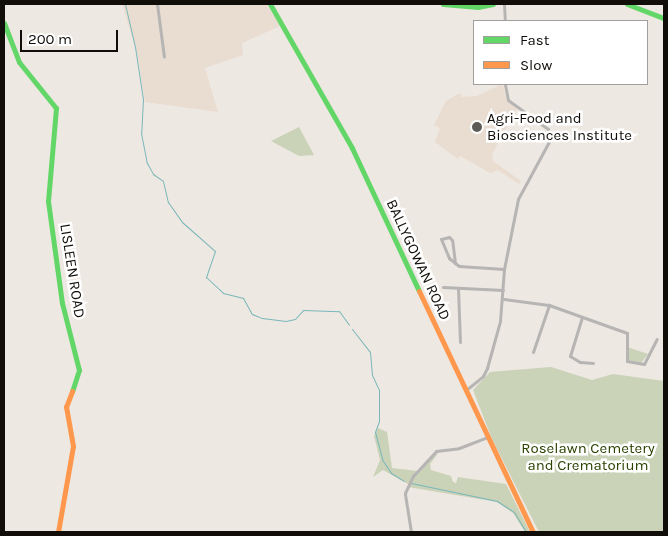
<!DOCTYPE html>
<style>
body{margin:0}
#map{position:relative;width:668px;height:536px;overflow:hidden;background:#eee8e2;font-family:Karla,sans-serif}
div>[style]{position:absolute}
.built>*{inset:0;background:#e9dcd1}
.green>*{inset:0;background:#cad2b8}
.stream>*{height:1px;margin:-0.5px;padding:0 0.5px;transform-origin:0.5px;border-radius:0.5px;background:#7ab7b9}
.street>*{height:3px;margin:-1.5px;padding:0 1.5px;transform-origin:1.5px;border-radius:1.5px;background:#b6b5b4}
.fast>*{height:5px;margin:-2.5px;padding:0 2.5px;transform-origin:2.5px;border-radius:2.5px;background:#63d668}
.slow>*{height:5px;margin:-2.5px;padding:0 2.5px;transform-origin:2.5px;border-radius:2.5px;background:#ff974d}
.dots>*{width:14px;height:14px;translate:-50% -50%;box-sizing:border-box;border:2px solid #fff;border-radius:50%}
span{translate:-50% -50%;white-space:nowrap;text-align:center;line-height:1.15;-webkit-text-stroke:5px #fff;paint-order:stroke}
.poi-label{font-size:15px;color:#110e0a}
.left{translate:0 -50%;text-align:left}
.street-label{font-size:15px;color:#110e0a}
.park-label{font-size:15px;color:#2b4200}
.frame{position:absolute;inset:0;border:5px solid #110e0a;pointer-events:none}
.legend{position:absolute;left:473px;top:20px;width:175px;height:65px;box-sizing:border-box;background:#fff;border:1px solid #a09f9d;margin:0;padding:6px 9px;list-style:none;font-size:15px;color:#110e0a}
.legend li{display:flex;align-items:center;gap:10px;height:25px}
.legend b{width:25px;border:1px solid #a09f9d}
.scale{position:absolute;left:20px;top:30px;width:98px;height:22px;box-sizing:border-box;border:2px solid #110e0a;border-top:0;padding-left:6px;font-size:15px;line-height:18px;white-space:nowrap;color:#110e0a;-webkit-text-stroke:4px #fff;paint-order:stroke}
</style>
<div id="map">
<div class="built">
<div style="clip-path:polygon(122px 4px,266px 4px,280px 26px,242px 43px,243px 55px,205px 68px,218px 112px,145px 102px,137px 53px)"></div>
<div style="clip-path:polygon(500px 85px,503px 86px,507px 102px,517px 108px,492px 154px,493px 161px,521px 181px,519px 184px,498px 170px,490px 173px,460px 156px,458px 159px,435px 142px,440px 128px,434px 125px,446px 101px,460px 93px,462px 97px,477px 96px)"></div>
</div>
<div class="green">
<div style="clip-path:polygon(299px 127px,314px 155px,299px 156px,271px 141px)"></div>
<div style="clip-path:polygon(627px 347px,648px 354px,641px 363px,628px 360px)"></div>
<div style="clip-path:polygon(551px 367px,592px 380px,613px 374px,664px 381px,664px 532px,539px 532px,492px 439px,473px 390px,490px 372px)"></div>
<div style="clip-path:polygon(378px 428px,387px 432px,392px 468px,418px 471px,439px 452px,430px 464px,431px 470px,451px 476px,453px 482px,456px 483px,458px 477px,506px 484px,530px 532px,525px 532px,513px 513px,497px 502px,408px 487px,408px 484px,383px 470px,373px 477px,380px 460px,374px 436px)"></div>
</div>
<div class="stream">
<div style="left:125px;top:4px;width:44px;rotate:76.9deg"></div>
<div style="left:135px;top:47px;width:53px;rotate:81.3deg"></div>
<div style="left:143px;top:99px;width:34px;rotate:93deg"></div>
<div style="left:141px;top:133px;width:31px;rotate:79deg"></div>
<div style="left:147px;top:163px;width:13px;rotate:61deg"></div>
<div style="left:153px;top:174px;width:12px;rotate:35deg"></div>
<div style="left:163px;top:181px;width:22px;rotate:77deg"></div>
<div style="left:168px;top:202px;width:24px;rotate:55deg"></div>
<div style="left:182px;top:222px;width:44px;rotate:41.3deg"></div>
<div style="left:215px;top:251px;width:28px;rotate:109deg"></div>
<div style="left:206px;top:277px;width:23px;rotate:43deg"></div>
<div style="left:223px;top:293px;width:21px;rotate:14deg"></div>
<div style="left:243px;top:298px;width:18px;rotate:61deg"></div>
<div style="left:252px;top:314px;width:11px;rotate:22deg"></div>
<div style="left:262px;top:318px;width:24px;rotate:7deg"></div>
<div style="left:286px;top:321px;width:9px;rotate:-13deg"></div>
<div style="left:295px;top:319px;width:12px;rotate:-48deg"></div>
<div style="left:303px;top:310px;width:36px;rotate:2deg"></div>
<div style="left:339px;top:311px;width:17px;rotate:54deg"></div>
<div style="left:352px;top:329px;width:29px;rotate:52deg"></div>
<div style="left:370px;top:352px;width:23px;rotate:85deg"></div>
<div style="left:372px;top:375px;width:17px;rotate:65deg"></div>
<div style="left:379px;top:390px;width:31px;rotate:90deg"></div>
<div style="left:379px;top:421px;width:12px;rotate:110deg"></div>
<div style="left:375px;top:432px;width:30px;rotate:75deg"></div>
<div style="left:383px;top:461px;width:14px;rotate:56deg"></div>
<div style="left:391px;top:473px;width:15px;rotate:32deg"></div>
<div style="left:411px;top:483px;width:88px;rotate:11.8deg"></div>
<div style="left:497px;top:501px;width:20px;rotate:33deg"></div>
<div style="left:514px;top:512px;width:23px;rotate:59deg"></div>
</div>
<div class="street">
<div style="left:157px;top:4px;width:53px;rotate:82.5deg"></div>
<div style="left:504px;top:4px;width:17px;rotate:87deg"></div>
<div style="left:455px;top:263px;width:23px;rotate:-97deg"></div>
<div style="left:452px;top:240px;width:4px;rotate:-135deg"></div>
<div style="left:449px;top:237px;width:8px;rotate:166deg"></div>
<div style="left:441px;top:239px;width:21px;rotate:67deg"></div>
<div style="left:449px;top:258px;width:8px;rotate:40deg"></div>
<div style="left:455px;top:263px;width:5px;rotate:37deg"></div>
<div style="left:459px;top:266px;width:45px;rotate:3.8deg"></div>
<div style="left:443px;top:287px;width:60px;rotate:2.9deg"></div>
<div style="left:458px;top:288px;width:54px;rotate:87.9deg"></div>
<div style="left:504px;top:299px;width:45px;rotate:7.6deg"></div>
<div style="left:549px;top:305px;width:83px;rotate:19.7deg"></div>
<div style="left:627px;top:333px;width:28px;rotate:90deg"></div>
<div style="left:627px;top:361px;width:17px;rotate:10deg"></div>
<div style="left:644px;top:364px;width:28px;rotate:-63deg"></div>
<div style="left:582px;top:317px;width:41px;rotate:107.1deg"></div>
<div style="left:570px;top:356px;width:12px;rotate:31deg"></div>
<div style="left:580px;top:362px;width:13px;rotate:4deg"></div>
<div style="left:533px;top:352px;width:50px;rotate:-71.2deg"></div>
<div style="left:466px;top:390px;width:22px;rotate:-39deg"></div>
<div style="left:483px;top:376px;width:9px;rotate:-63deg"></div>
<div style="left:487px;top:368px;width:49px;rotate:-74.5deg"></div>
<div style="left:500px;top:321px;width:52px;rotate:-85.6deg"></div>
<div style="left:504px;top:269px;width:71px;rotate:-78.7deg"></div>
<div style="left:518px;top:199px;width:69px;rotate:-61.6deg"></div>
<div style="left:551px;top:138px;width:9px;rotate:-108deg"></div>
<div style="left:548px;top:129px;width:49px;rotate:-144.1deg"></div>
<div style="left:508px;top:100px;width:16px;rotate:-101deg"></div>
<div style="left:411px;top:532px;width:39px;rotate:-99deg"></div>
<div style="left:405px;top:493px;width:19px;rotate:-65deg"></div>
<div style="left:413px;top:476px;width:34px;rotate:-47deg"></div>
<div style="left:436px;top:451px;width:23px;rotate:-7deg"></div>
<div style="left:459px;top:448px;width:31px;rotate:-21deg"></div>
</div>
<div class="fast">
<div style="left:270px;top:4px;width:166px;rotate:60.3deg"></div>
<div style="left:352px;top:148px;width:158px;rotate:64.9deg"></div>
<div style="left:443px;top:4px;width:35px;rotate:5deg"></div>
<div style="left:478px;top:7px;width:15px;rotate:-11deg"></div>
<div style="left:627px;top:4px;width:40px;rotate:21deg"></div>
<div style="left:4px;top:23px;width:42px;rotate:69deg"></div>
<div style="left:19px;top:62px;width:59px;rotate:51.2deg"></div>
<div style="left:56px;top:108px;width:93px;rotate:94.9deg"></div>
<div style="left:48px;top:201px;width:103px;rotate:82.2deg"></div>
<div style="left:62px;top:303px;width:69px;rotate:75.8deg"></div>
<div style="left:79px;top:370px;width:22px;rotate:108deg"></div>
</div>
<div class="slow">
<div style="left:419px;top:291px;width:267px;rotate:64.7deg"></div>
<div style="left:58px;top:532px;width:87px;rotate:-80.1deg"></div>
<div style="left:73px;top:446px;width:40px;rotate:-100deg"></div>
<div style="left:66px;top:407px;width:17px;rotate:-69deg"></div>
</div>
<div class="dots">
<div style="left:477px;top:127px;background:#5e5a56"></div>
</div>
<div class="poi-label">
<span class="left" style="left:487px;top:127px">Agri-Food and<br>Biosciences Institute</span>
</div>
<div class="street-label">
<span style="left:418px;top:260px;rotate:65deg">BALLYGOWAN ROAD</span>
<span style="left:72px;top:271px;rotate:81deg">LISLEEN ROAD</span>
</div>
<div class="park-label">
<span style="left:588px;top:457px">Roselawn Cemetery<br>and Crematorium</span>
</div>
<div class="frame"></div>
<ul class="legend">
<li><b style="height:6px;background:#63d668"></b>Fast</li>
<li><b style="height:6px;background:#ff974d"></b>Slow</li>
</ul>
<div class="scale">200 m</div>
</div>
